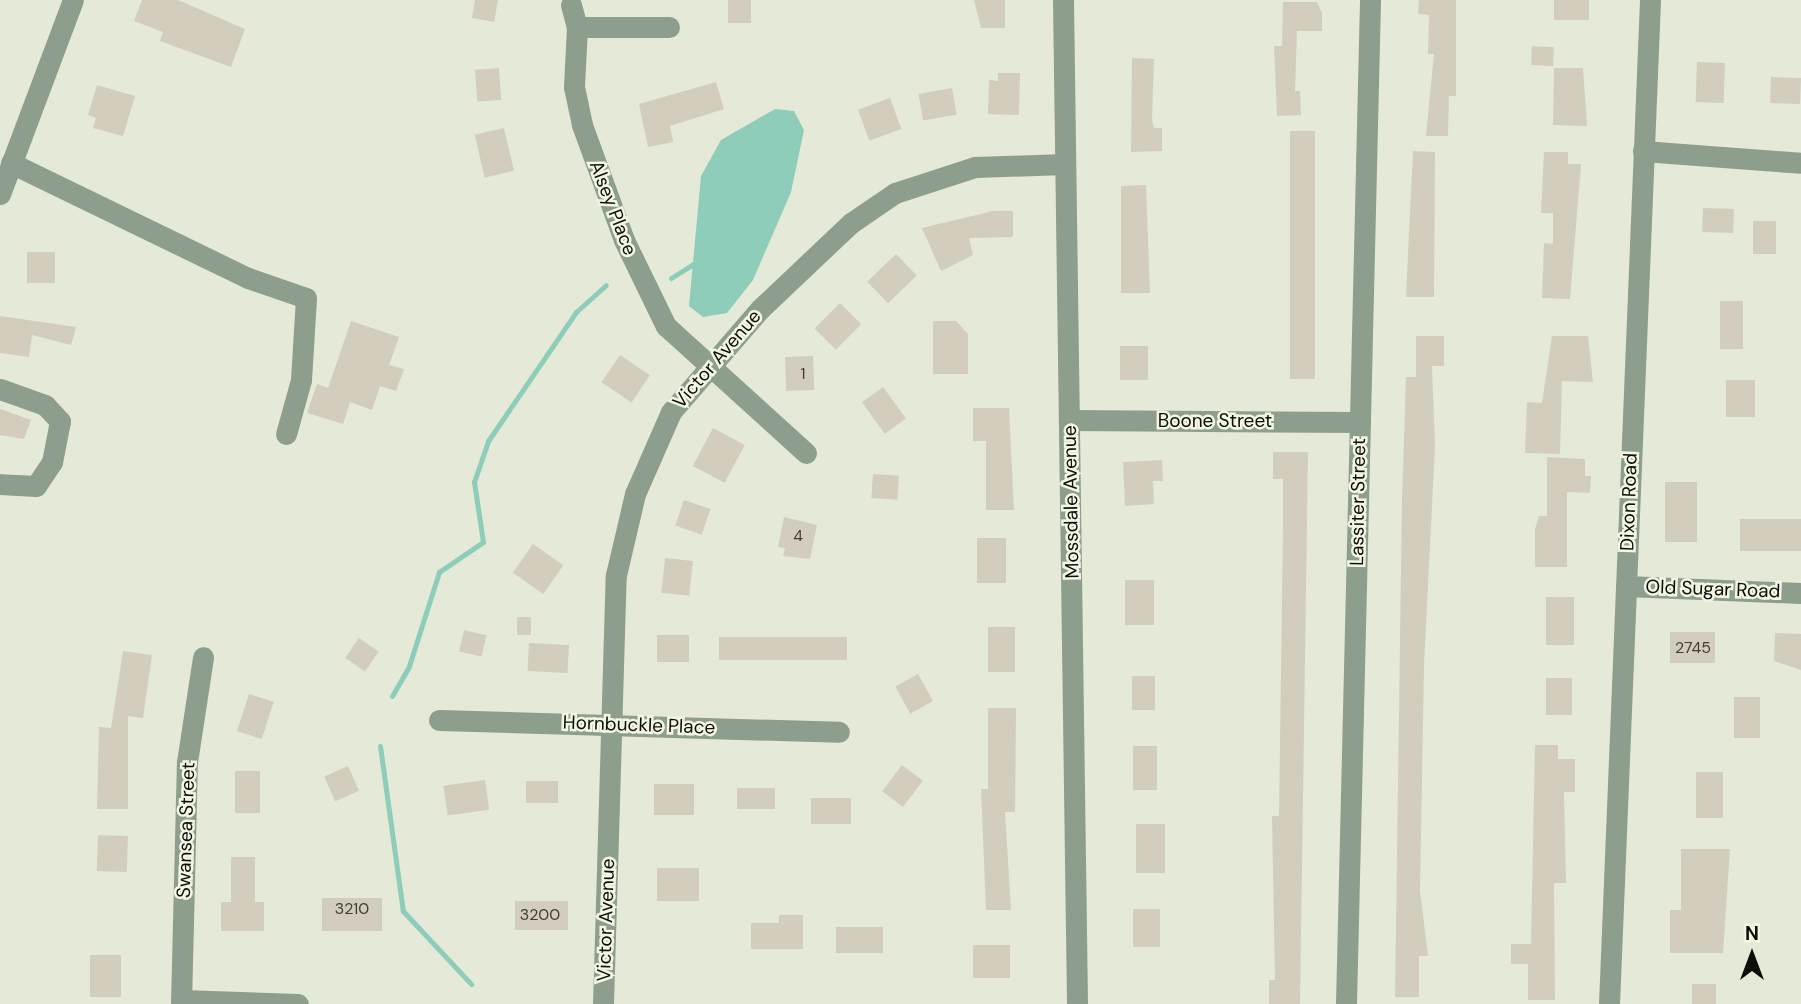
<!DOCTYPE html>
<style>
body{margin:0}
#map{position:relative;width:1801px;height:1004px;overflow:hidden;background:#e5e9d8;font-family:"DM Sans",sans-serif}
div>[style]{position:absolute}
.water>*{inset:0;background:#8dcdba}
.stream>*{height:5px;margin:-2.5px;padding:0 2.5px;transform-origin:2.5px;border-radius:2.5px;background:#8dcdba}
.building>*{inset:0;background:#d3cdbd;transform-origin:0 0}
.minor>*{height:21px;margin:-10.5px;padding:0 10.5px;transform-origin:10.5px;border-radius:10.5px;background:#8d9e8d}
span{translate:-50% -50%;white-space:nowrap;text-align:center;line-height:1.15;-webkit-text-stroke:5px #f2f6e5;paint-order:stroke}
.number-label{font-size:16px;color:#3e3e35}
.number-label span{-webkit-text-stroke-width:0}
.street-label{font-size:19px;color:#0d0e08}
.north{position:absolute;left:1717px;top:920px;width:70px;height:70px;-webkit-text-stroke:5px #f2f6e5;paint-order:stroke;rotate:0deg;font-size:19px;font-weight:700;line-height:28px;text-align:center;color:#0d0e08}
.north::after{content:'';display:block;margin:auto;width:24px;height:32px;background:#0d0e08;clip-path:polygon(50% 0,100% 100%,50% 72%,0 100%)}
</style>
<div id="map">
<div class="water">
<div style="clip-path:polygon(775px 109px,794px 111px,804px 130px,791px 192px,753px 280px,727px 313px,703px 317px,689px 306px,701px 176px,721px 140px)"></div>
</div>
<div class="stream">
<div style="left:671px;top:278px;width:28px;rotate:-32deg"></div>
<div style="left:392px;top:696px;width:34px;rotate:-60deg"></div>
<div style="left:409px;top:666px;width:99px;rotate:-72.3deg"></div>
<div style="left:439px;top:572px;width:53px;rotate:-34.3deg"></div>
<div style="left:483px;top:542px;width:61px;rotate:-98.5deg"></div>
<div style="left:474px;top:482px;width:43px;rotate:-71.1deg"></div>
<div style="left:488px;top:441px;width:156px;rotate:-55.7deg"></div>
<div style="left:576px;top:312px;width:40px;rotate:-42deg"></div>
<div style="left:380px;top:746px;width:167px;rotate:82.1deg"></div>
<div style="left:403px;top:911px;width:100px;rotate:47deg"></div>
</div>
<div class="building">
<div style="clip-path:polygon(142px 0,178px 0,245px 29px,231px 67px,160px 41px,163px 32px,134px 21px)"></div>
<div style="clip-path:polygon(475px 0,498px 0,494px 22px,472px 18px)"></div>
<div style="left:728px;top:0;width:23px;height:23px"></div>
<div style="clip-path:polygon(974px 0,1005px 0,1005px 28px,981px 28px)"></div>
<div style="clip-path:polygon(1419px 0,1456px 0,1456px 96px,1449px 96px,1448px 136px,1426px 136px,1434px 54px,1428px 54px,1429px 15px,1418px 14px)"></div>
<div style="left:1554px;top:0;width:35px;height:20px"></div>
<div style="clip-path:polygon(1283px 2px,1317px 2px,1322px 13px,1322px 31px,1297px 31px,1295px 91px,1300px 91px,1301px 115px,1277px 116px,1274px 46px,1282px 46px)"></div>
<div style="left:1532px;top:46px;width:22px;height:19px;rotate:3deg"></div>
<div style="clip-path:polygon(1132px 58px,1154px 59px,1152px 120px,1154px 128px,1162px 128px,1162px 151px,1131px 152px)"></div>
<div style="left:1697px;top:62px;width:28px;height:40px;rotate:2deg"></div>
<div style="left:499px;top:68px;width:32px;height:24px;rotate:86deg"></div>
<div style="clip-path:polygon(1554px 68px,1583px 68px,1587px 126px,1553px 125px)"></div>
<div style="clip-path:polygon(998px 73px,1020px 73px,1019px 115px,988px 114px,989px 80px,998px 81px)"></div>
<div style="left:1771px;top:77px;width:30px;height:26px;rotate:2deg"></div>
<div style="clip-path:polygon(716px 82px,724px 109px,670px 126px,673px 142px,648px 147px,639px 104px)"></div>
<div style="clip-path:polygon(97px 85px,135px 96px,123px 136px,93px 128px,96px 118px,88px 115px)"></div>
<div style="left:952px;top:88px;width:27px;height:34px;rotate:80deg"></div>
<div style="left:890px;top:98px;width:33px;height:34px;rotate:70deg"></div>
<div style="left:504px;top:128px;width:44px;height:30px;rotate:77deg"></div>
<div style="left:1290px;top:131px;width:25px;height:248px"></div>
<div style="clip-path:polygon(1413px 151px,1435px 152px,1434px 297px,1406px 297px)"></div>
<div style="clip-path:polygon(1544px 152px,1568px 152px,1568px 164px,1581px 164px,1570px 299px,1542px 298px,1544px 243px,1553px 244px,1553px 213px,1541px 213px)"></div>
<div style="clip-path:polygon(1146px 185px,1150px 293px,1121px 293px,1121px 186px)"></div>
<div style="left:1703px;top:208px;width:31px;height:24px;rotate:2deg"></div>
<div style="clip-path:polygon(993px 211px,1013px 211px,1013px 237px,969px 238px,973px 255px,941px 271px,922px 228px)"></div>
<div style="left:1753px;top:221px;width:23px;height:33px"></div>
<div style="left:27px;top:252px;width:28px;height:31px"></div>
<div style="left:896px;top:254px;width:30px;height:40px;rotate:46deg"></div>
<div style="left:1720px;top:301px;width:23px;height:48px"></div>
<div style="left:840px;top:303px;width:30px;height:36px;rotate:45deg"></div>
<div style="clip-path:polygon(0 316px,76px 327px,71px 345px,32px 335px,29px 357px,0 353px)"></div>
<div style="clip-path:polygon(351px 321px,399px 337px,389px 365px,404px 369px,396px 391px,380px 386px,372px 410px,350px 402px,343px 424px,307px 413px,317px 384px,328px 388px)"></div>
<div style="clip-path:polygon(933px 321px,956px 321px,968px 334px,968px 374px,933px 374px)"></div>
<div style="clip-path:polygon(1416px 336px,1444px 336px,1444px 366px,1432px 366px,1435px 446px,1424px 665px,1420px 891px,1428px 956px,1419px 956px,1419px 997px,1395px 997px,1402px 500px,1406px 377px,1416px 377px)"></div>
<div style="clip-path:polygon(1552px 336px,1588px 336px,1593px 382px,1562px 381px,1560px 454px,1525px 453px,1527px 402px,1542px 403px)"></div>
<div style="left:1120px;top:346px;width:28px;height:34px"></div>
<div style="left:620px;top:355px;width:36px;height:33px;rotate:34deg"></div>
<div style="left:813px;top:356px;width:34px;height:28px;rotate:88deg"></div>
<div style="left:1726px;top:380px;width:29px;height:37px"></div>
<div style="left:883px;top:387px;width:39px;height:26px;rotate:54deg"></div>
<div style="clip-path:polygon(973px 408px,1009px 408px,1014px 510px,986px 510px,986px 441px,973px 441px)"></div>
<div style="clip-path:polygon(0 409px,31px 420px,24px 439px,0 435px)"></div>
<div style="left:713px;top:428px;width:36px;height:43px;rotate:28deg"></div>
<div style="clip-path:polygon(1273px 452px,1308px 452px,1300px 1004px,1269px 1004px,1269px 980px,1275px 980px,1272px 816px,1279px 816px,1283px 529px,1283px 479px,1273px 479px)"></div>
<div style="clip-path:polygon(1547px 457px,1585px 459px,1585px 476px,1591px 476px,1590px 493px,1567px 492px,1567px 567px,1535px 567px,1535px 529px,1539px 516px,1547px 516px)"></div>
<div style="clip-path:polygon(1162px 460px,1163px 481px,1153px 481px,1154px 504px,1125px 506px,1123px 462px)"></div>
<div style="left:873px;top:474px;width:26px;height:24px;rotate:4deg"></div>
<div style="left:1665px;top:482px;width:32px;height:60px"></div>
<div style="left:684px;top:500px;width:28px;height:27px;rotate:19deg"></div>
<div style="clip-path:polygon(784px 517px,817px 525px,810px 559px,783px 556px,785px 548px,778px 547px)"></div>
<div style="left:1740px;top:519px;width:61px;height:32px"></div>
<div style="left:977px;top:538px;width:29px;height:45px"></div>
<div style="left:533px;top:544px;width:37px;height:35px;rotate:35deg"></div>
<div style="left:665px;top:558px;width:28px;height:35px;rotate:6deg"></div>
<div style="left:1125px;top:580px;width:29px;height:45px"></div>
<div style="left:1546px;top:597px;width:28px;height:48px"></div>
<div style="left:517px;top:617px;width:14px;height:18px"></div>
<div style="left:988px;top:627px;width:27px;height:45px"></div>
<div style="left:464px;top:630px;width:23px;height:22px;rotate:13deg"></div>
<div style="left:1670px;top:632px;width:45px;height:31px"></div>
<div style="clip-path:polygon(1775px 633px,1801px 634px,1801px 670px,1774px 661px)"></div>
<div style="left:657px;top:635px;width:32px;height:27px"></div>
<div style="left:847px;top:637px;width:23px;height:128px;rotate:90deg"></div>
<div style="left:359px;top:638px;width:24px;height:24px;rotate:35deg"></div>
<div style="left:529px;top:643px;width:40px;height:28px;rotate:3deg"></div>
<div style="clip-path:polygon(123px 651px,152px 655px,143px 718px,128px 716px,128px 809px,97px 809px,99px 727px,111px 728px)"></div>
<div style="left:918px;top:674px;width:31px;height:26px;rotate:61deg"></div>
<div style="left:1132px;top:676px;width:23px;height:34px"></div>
<div style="left:1546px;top:678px;width:26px;height:37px"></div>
<div style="left:249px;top:694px;width:26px;height:39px;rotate:18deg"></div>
<div style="left:1734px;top:697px;width:26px;height:41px"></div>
<div style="clip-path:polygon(988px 708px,1016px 708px,1015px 812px,1005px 812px,1011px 910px,986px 910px,981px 789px,988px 789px)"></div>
<div style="clip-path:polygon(1535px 745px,1558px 745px,1558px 759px,1575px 759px,1575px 792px,1564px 792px,1566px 883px,1554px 883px,1555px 1000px,1528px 1000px,1528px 964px,1511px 964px,1511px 944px,1531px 944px)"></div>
<div style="left:1133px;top:746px;width:24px;height:44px"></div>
<div style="left:902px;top:765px;width:26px;height:33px;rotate:37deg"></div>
<div style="left:348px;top:766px;width:27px;height:26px;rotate:66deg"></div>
<div style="left:235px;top:771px;width:25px;height:42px"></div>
<div style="left:1696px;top:772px;width:27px;height:46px"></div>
<div style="left:485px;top:780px;width:30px;height:42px;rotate:82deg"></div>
<div style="left:526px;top:781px;width:32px;height:22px"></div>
<div style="left:654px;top:784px;width:40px;height:31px"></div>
<div style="left:737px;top:788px;width:38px;height:21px"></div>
<div style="left:811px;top:798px;width:40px;height:26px"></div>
<div style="left:1136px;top:824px;width:29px;height:49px"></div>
<div style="left:98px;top:835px;width:30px;height:36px;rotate:2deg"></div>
<div style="clip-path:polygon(1681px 849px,1730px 849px,1723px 953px,1670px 953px,1670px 910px,1681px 910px)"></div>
<div style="clip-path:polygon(231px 857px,255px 857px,255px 902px,264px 902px,264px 931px,221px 931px,221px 902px,231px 902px)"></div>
<div style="left:657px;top:868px;width:42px;height:33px"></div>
<div style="left:322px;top:898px;width:60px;height:33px"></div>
<div style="left:515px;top:901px;width:53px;height:29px"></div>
<div style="left:1133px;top:909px;width:27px;height:38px"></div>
<div style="clip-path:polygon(779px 915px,803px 915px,803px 949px,751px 949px,751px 923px,779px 923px)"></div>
<div style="left:836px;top:927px;width:47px;height:26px"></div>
<div style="left:973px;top:945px;width:37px;height:33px"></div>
<div style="left:90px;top:955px;width:31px;height:42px"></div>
<div style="left:1692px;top:984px;width:24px;height:20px"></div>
</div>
<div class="minor">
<div style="left:1063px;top:0;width:1004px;rotate:89.2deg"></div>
<div style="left:571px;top:5px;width:23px;rotate:75deg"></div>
<div style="left:669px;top:27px;width:92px;rotate:180deg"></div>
<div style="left:577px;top:27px;width:60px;rotate:92.9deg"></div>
<div style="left:574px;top:87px;width:39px;rotate:78deg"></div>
<div style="left:582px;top:125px;width:122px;rotate:69.9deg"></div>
<div style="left:624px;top:240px;width:96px;rotate:64deg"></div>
<div style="left:666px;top:326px;width:189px;rotate:42.2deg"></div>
<div style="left:1643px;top:151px;width:158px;rotate:4.3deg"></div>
<div style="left:11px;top:163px;width:263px;rotate:25.9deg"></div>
<div style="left:248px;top:278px;width:61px;rotate:19deg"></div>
<div style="left:306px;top:298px;width:82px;rotate:93.5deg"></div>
<div style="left:301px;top:380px;width:56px;rotate:105.5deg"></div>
<div style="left:0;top:194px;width:207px;rotate:-69.4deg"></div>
<div style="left:0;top:389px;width:48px;rotate:19.6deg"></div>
<div style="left:45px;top:405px;width:22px;rotate:47deg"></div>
<div style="left:60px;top:421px;width:42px;rotate:101deg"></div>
<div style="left:52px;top:462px;width:29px;rotate:124deg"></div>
<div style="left:36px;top:486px;width:36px;rotate:-177deg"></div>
<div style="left:1070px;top:420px;width:290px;rotate:0.4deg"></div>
<div style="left:1626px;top:586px;width:175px;rotate:2.3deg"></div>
<div style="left:439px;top:720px;width:400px;rotate:1.7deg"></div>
<div style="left:181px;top:1000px;width:117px;rotate:2deg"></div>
<div style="left:181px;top:1004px;width:242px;rotate:-88.6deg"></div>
<div style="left:187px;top:762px;width:106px;rotate:-81.3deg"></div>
<div style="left:603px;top:1004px;width:429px;rotate:-88.3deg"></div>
<div style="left:616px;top:575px;width:83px;rotate:-76.8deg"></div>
<div style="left:635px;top:494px;width:90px;rotate:-66.3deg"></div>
<div style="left:671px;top:412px;width:136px;rotate:-49.2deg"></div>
<div style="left:760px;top:309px;width:125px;rotate:-43.4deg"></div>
<div style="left:851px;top:223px;width:53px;rotate:-34.3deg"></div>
<div style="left:895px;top:193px;width:84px;rotate:-18deg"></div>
<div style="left:975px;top:167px;width:90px;rotate:-1.9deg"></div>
<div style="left:1346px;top:1004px;width:1004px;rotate:-88.63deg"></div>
<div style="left:1609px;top:1004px;width:1005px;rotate:-87.66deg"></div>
</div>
<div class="number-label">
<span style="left:803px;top:374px">1</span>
<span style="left:798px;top:536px">4</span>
<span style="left:1693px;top:648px">2745</span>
<span style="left:352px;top:909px">3210</span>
<span style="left:540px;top:915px">3200</span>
</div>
<div class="street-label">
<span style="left:613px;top:208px;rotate:69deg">Alsey Place</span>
<span style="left:717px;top:359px;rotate:-49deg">Victor Avenue</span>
<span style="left:1215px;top:421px">Boone Street</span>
<span style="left:1071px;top:502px;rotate:-91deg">Mossdale Avenue</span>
<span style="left:1358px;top:502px;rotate:-89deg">Lassiter Street</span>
<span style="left:1629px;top:502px;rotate:-88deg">Dixon Road</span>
<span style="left:1713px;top:589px;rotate:2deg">Old Sugar Road</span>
<span style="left:639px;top:725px;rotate:2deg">Hornbuckle Place</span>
<span style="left:186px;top:830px;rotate:-88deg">Swansea Street</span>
<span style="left:606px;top:920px;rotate:-88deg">Victor Avenue</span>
</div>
<div class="north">N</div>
</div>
